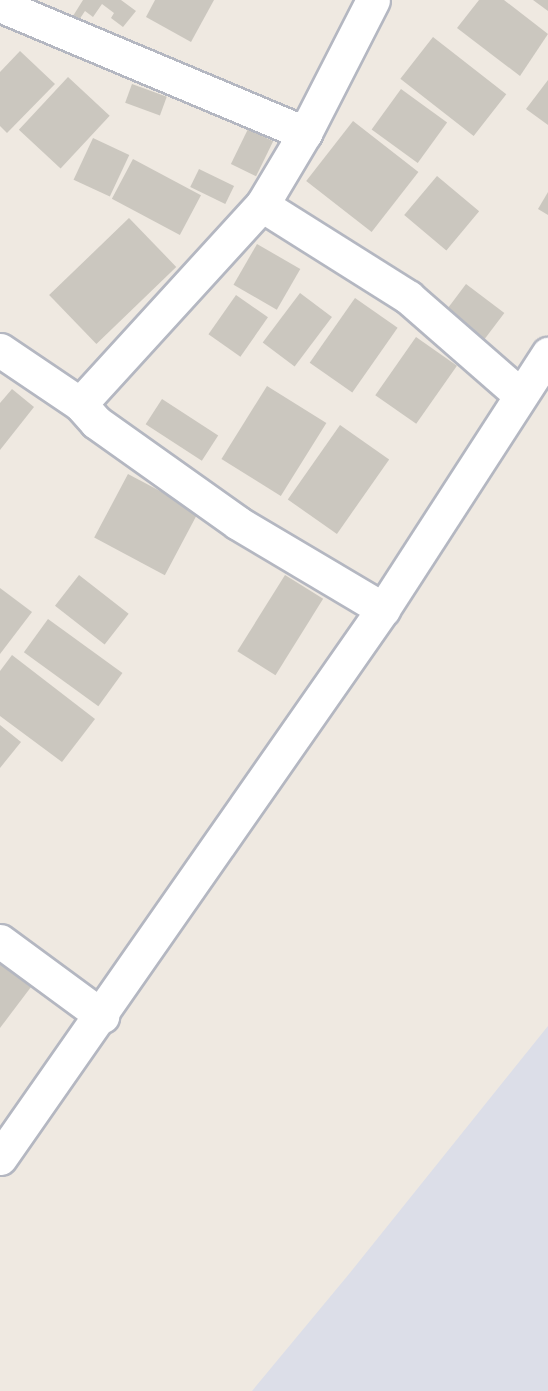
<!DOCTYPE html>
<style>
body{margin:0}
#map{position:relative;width:548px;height:1391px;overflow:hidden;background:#efe9e1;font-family:"Varela Round",sans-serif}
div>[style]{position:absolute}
.airport>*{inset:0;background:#dcdee8}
.building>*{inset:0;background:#cbc7bf;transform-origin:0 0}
.roads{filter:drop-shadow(2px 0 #b4b7c1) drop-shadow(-2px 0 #b4b7c1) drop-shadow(0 2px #b4b7c1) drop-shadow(0 -2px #b4b7c1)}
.minor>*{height:33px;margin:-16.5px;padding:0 16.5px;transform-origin:16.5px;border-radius:16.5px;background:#fff}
span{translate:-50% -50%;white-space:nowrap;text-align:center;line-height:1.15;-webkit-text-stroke:6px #fff;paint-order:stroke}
</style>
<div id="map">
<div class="airport">
<div style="clip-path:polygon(548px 1026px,548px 1391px,252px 1391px,349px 1274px)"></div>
</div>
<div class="building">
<div style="clip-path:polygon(83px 0,121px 0,136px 11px,123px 27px,111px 18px,114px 13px,102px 4px,93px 17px,85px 11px,79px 20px,73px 16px)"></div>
<div style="clip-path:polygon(155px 0,214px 0,191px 42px,146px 17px)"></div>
<div style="clip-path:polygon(479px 0,504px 0,548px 34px,520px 76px,457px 28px)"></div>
<div style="clip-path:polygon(533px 0,548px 0,548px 11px)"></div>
<div style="left:433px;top:37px;width:93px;height:53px;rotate:38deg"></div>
<div style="clip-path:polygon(20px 51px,55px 84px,7px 133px,0 126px,0 72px)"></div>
<div style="left:68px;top:77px;width:57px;height:72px;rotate:43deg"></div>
<div style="clip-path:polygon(548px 80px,548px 125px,526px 109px)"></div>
<div style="left:132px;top:84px;width:37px;height:20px;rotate:20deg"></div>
<div style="left:401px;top:89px;width:57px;height:50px;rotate:36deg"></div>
<div style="left:353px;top:121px;width:83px;height:76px;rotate:38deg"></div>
<div style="left:248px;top:129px;width:28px;height:39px;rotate:26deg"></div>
<div style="left:93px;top:138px;width:40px;height:46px;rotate:25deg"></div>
<div style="left:133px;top:159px;width:77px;height:45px;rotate:28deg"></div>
<div style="left:199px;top:169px;width:39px;height:20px;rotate:26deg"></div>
<div style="left:437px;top:176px;width:55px;height:51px;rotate:40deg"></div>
<div style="clip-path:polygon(548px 192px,548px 215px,538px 209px)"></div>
<div style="left:129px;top:218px;width:68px;height:111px;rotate:46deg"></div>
<div style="left:257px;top:244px;width:50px;height:47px;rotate:30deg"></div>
<div style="left:466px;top:284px;width:48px;height:39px;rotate:37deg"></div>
<div style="left:300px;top:293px;width:40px;height:62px;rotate:37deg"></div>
<div style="left:236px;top:295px;width:39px;height:48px;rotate:35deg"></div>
<div style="left:355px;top:298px;width:52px;height:79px;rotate:35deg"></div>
<div style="left:416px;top:337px;width:50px;height:71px;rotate:35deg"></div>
<div style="left:267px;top:386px;width:70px;height:86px;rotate:32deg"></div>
<div style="clip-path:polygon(12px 389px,34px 407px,0 450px,0 403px)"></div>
<div style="left:162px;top:399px;width:67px;height:30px;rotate:33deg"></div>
<div style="left:340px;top:425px;width:60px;height:91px;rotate:35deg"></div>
<div style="left:128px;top:474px;width:80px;height:72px;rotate:28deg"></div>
<div style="left:79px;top:575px;width:63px;height:39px;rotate:38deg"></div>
<div style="left:285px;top:575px;width:45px;height:90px;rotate:32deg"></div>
<div style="clip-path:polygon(0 588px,32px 612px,0 654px)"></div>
<div style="left:48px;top:619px;width:92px;height:41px;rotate:36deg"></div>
<div style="clip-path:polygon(12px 655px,95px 719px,62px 762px,0 716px,0 671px)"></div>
<div style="clip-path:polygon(0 725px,21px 742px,0 768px)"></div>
<div style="clip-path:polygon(0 964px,31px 987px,0 1028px)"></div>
</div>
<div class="roads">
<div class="minor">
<div style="left:0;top:5px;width:331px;rotate:22.8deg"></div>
<div style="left:262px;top:205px;width:173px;rotate:32.2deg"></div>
<div style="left:408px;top:297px;width:147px;rotate:41.1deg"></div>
<div style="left:0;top:350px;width:97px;rotate:34deg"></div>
<div style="left:80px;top:404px;width:24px;rotate:48deg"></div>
<div style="left:96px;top:422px;width:174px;rotate:35.4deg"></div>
<div style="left:238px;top:523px;width:169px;rotate:30.7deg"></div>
<div style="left:80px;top:404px;width:270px;rotate:-47.6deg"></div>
<div style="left:262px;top:205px;width:84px;rotate:-59.2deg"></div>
<div style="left:305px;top:133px;width:149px;rotate:-62.9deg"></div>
<div style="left:0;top:941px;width:127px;rotate:36.3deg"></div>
<div style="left:0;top:1158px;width:669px;rotate:-55.1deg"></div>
<div style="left:383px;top:609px;width:304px;rotate:-57.1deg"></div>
</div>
</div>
</div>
